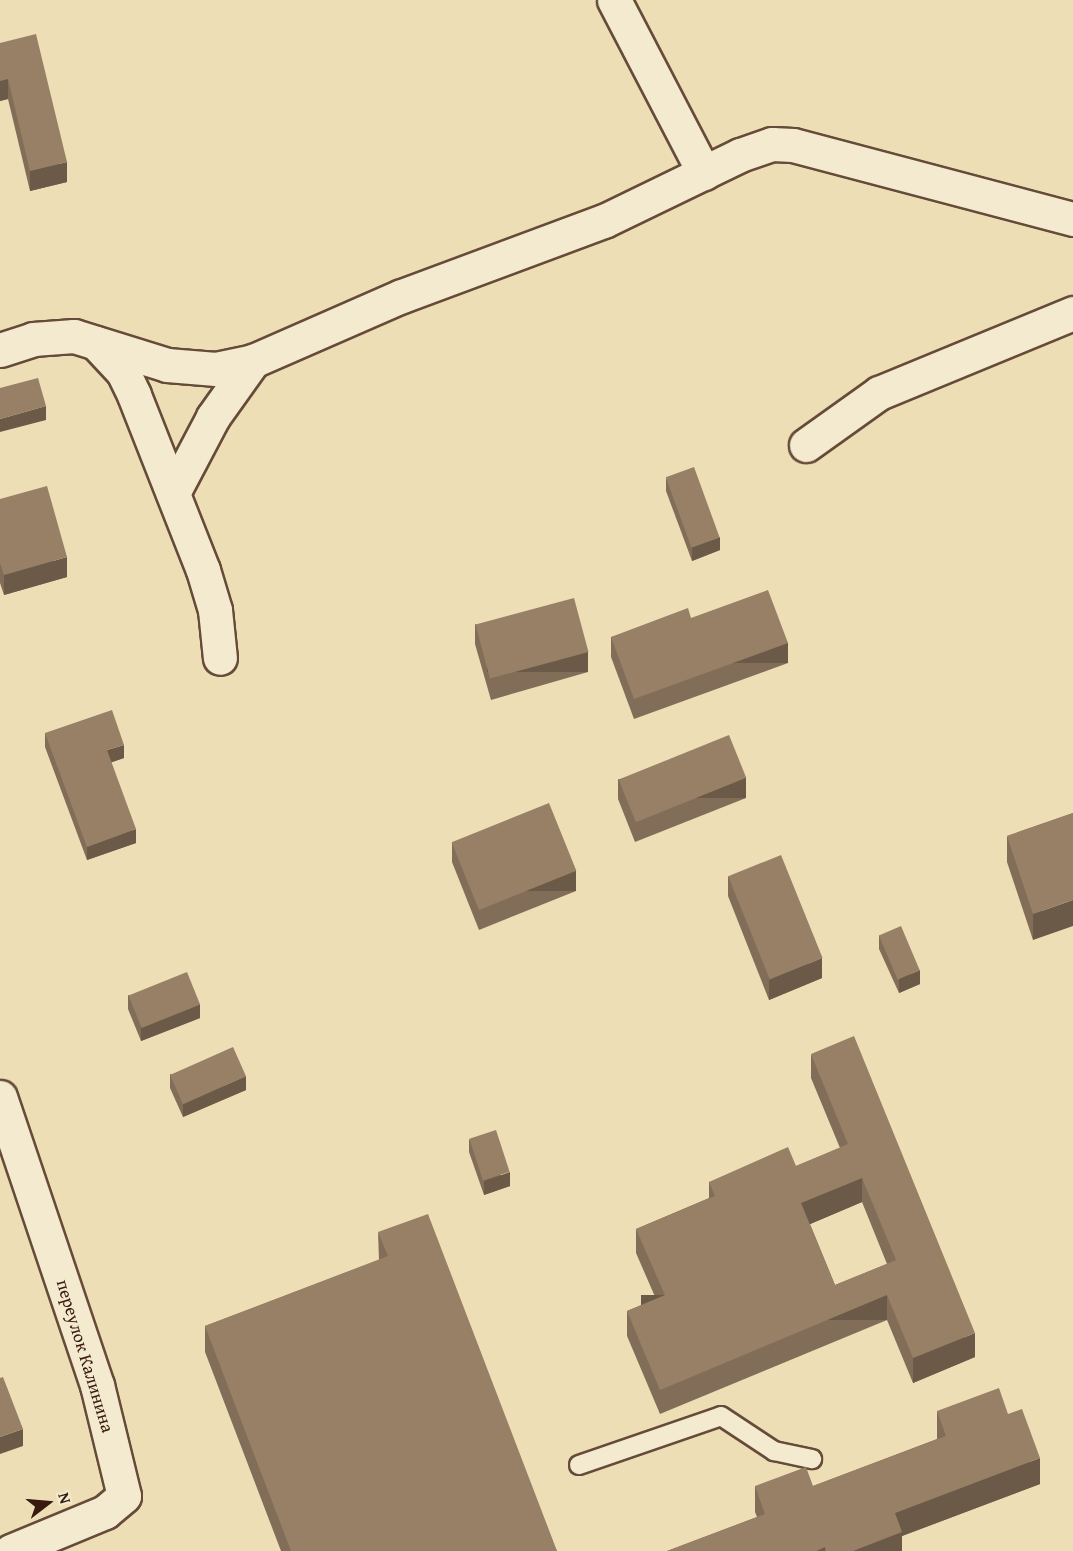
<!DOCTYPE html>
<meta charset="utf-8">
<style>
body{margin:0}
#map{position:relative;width:1073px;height:1551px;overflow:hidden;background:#eddeb6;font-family:"Gentium Book Plus",serif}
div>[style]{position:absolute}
.roads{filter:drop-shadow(2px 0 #664b39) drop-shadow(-2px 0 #664b39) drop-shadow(0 2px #664b39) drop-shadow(0 -2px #664b39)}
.lane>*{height:18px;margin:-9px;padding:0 9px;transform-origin:9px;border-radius:9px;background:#f3ead0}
.street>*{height:33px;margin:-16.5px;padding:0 16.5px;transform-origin:16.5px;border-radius:16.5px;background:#f3ead0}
.wall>*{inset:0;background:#826e58}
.shaded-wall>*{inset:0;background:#6a5a47;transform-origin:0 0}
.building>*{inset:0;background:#978066;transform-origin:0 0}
span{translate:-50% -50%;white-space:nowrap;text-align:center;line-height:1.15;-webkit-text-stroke:4.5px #f3ead0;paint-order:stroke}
.street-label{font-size:18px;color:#391a0f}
.north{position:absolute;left:18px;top:1473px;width:60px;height:60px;-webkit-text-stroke:4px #f3ead0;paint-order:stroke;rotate:74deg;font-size:16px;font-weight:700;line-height:24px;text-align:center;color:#391a0f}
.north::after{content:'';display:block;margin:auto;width:21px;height:27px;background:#391a0f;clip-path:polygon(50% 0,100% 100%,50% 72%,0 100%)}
</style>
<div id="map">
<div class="roads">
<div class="lane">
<div style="left:579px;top:1465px;width:150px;rotate:-19deg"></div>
<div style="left:721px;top:1416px;width:64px;rotate:33.4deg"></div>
<div style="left:774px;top:1451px;width:39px;rotate:12deg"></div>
</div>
<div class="street">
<div style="left:614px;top:0;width:195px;rotate:62.5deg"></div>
<div style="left:96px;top:343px;width:40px;rotate:47deg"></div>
<div style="left:123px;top:372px;width:25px;rotate:64deg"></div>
<div style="left:134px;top:395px;width:188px;rotate:68.5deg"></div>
<div style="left:203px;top:570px;width:42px;rotate:73.3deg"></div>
<div style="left:215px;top:610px;width:48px;rotate:84.1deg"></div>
<div style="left:0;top:350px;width:35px;rotate:-18deg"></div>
<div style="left:33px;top:339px;width:41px;rotate:-4.2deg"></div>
<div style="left:74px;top:336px;width:97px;rotate:17.3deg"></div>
<div style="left:167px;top:365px;width:49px;rotate:4.7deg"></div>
<div style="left:216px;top:369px;width:38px;rotate:-12deg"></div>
<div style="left:253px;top:361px;width:163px;rotate:-23.6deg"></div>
<div style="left:402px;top:296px;width:215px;rotate:-20.4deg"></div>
<div style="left:604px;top:221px;width:151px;rotate:-25.9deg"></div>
<div style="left:740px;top:155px;width:34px;rotate:-19deg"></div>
<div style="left:772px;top:144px;width:21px;rotate:3deg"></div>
<div style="left:793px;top:145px;width:290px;rotate:14.8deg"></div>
<div style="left:806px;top:445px;width:90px;rotate:-35.5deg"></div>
<div style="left:879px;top:393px;width:210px;rotate:-22.4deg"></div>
<div style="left:173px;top:493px;width:86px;rotate:-62.2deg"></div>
<div style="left:213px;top:417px;width:69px;rotate:-54.5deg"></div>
<div style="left:0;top:1097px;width:304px;rotate:71.4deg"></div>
<div style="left:97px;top:1385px;width:114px;rotate:76.3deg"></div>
<div style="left:124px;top:1496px;width:25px;rotate:140deg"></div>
<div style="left:105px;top:1512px;width:102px;rotate:157.5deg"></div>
</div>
</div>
<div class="wall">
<div style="clip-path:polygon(0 43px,67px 182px,30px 191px,8px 99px,0 101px)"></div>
<div style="clip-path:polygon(666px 478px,720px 550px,692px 561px,666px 491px)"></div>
<div style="clip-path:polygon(0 499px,67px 577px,4px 595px,0 583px)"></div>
<div style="clip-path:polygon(691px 618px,788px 663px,634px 719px,611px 657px,611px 637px)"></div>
<div style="clip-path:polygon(475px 624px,588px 672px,491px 700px,475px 644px)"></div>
<div style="clip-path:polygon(45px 733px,124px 758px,111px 762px,136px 843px,87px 860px,45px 747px)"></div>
<div style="clip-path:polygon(618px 779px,746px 798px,635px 842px,618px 799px)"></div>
<div style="clip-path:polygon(1073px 813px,1033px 940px,1007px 862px,1007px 836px)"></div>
<div style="clip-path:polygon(452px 842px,576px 891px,479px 930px,452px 862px)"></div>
<div style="clip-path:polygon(728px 876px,822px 978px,769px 1000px,728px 896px)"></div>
<div style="clip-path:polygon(879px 935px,920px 984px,899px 993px,879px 949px)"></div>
<div style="clip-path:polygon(128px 995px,200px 1018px,141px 1041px,128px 1009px)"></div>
<div style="clip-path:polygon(evenodd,811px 1054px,975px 1357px,913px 1383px,887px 1320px,660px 1414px,627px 1336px,627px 1311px,656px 1299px,636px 1253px,636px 1229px,709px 1198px,709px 1182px,796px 1166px,840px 1148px,811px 1078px,811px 1054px,862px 1202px,887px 1264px,835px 1285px,810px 1224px,862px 1202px)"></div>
<div style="clip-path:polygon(170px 1074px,246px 1090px,183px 1117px,170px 1088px)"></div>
<div style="clip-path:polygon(469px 1139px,510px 1186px,484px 1195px,469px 1152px)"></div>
<div style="clip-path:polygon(378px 1232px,557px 1551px,281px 1551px,205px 1352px,205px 1326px,379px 1260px)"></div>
<div style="clip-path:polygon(937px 1411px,1008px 1414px,1040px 1484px,902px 1536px,902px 1551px,667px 1551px,757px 1517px,755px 1512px,755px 1486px,813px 1486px,937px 1439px)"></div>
</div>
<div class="shaded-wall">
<div style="clip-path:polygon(8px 79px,8px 99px,0 101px,0 81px)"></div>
<div style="clip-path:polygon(67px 162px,67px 182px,30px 191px,30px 171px)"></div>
<div style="clip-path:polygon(46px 406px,46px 420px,0 432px,0 419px)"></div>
<div style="clip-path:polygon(720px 537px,720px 550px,692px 561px,692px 547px)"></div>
<div style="clip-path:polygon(67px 557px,67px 577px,4px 595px,4px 575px)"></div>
<div style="left:788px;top:643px;width:20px;height:164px;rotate:90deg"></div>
<div style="left:588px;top:652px;width:20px;height:101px;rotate:90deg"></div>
<div style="clip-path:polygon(124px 745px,124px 758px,107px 764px,107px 750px)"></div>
<div style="left:746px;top:778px;width:20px;height:119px;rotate:90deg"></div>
<div style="clip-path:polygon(136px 829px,136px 843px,87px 860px,87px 847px)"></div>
<div style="left:576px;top:871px;width:20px;height:105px;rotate:90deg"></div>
<div style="clip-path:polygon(1073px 900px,1073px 926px,1033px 940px,1033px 914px)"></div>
<div style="clip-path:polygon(822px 958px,822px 978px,769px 1000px,769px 980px)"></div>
<div style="clip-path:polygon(920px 970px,920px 984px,899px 993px,899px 979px)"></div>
<div style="clip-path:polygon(200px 1004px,200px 1018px,141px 1041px,141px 1028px)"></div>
<div style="clip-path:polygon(246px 1076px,246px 1090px,183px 1117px,183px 1104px)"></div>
<div style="clip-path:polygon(510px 1172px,510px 1186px,484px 1195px,484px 1181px)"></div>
<div style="clip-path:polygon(862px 1178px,862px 1202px,801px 1228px,801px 1203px)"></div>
<div style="left:887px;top:1295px;width:25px;height:246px;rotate:90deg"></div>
<div style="clip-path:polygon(975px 1333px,975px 1357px,913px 1383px,913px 1358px)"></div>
<div style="clip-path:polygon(23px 1429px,23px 1446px,0 1454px,0 1437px)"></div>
<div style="clip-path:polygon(1040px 1458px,1040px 1484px,902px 1536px,902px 1551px,853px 1551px,895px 1513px)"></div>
<div style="clip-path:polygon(825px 1547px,825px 1551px,816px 1551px)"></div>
</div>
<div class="building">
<div style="clip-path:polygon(36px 34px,67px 162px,30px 171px,8px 79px,0 81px,0 43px)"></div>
<div style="clip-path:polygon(38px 378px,46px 406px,0 419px,0 388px)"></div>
<div style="left:694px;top:467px;width:75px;height:30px;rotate:70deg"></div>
<div style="clip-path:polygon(47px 486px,67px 557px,4px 575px,0 563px,0 499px)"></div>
<div style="clip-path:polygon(768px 590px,788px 643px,634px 699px,611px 637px,688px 608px,691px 618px)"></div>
<div style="left:574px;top:598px;width:56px;height:102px;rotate:75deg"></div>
<div style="clip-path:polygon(112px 710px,124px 745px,107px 750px,136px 829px,87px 847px,45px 733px)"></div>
<div style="left:729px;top:735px;width:46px;height:119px;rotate:68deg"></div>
<div style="left:549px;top:803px;width:73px;height:105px;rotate:68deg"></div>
<div style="clip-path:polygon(1073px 813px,1073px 900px,1033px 914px,1007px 836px)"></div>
<div style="left:781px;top:855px;width:111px;height:57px;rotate:68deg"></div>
<div style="left:901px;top:926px;width:48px;height:24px;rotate:67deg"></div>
<div style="left:187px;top:972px;width:35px;height:63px;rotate:68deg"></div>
<div style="clip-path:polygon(evenodd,854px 1036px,975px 1333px,913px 1358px,887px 1295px,660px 1390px,627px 1311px,665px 1295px,636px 1229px,715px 1196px,709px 1182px,788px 1147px,796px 1166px,848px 1144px,811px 1054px,854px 1036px,862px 1178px,896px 1260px,835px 1285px,801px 1203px,862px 1178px)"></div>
<div style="left:233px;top:1047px;width:32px;height:69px;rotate:66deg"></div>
<div style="left:496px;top:1130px;width:44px;height:28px;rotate:72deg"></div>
<div style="clip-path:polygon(428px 1214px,557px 1551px,291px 1551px,205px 1326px,388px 1256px,378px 1232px)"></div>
<div style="clip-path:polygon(3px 1377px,23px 1429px,0 1437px,0 1378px)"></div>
<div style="clip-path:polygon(999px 1388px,1008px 1414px,1022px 1409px,1040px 1458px,895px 1513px,902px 1532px,853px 1551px,826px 1551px,825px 1547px,816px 1551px,667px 1551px,765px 1514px,755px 1486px,806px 1467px,813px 1486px,946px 1436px,937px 1411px)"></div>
</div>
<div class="street-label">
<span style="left:85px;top:1356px;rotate:73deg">переулок Калинина</span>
</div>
<div class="north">N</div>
</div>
